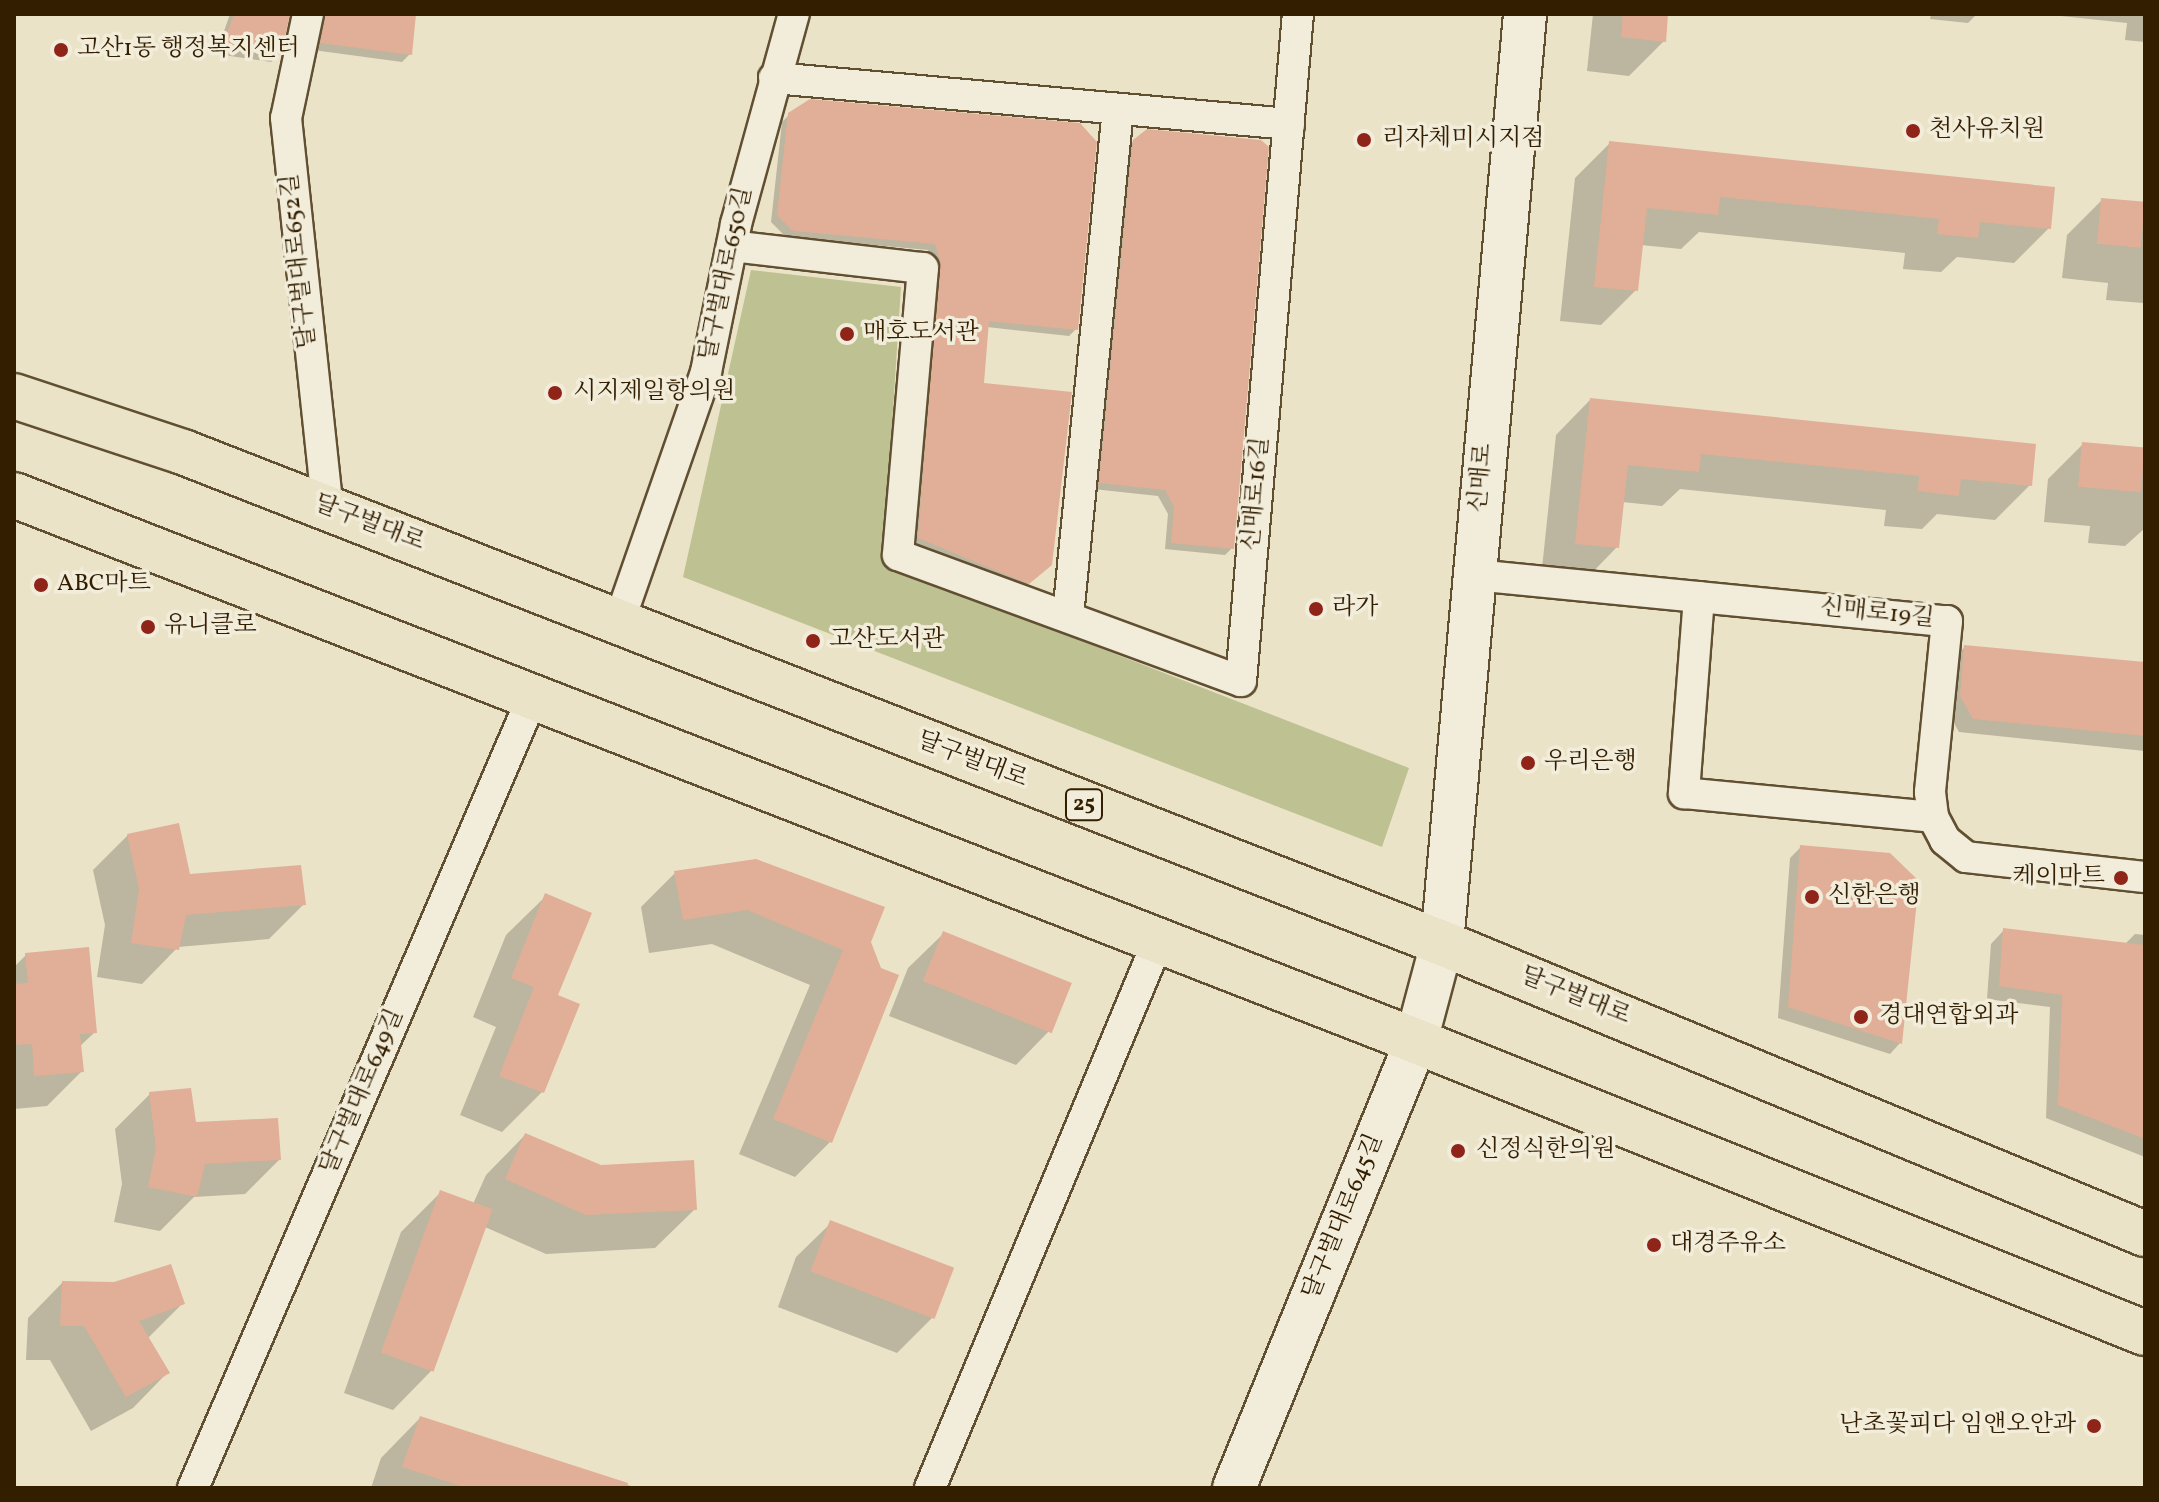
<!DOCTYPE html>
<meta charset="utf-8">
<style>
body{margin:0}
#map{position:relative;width:2159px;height:1502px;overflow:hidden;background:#ebe3c7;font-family:Vollkorn,"Noto Serif KR",serif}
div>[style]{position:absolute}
.green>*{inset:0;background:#bec191}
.shadow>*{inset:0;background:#0003}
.building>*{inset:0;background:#e1af97;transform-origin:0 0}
.roads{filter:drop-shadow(2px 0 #614f32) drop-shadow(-2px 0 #614f32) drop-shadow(0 2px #614f32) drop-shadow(0 -2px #614f32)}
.street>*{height:30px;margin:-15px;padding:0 15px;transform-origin:15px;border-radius:15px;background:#f2eddb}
.secondary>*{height:42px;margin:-21px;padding:0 21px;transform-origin:21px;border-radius:21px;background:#f2eddb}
.primary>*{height:44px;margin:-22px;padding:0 22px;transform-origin:22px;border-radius:22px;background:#ebe3c7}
.dots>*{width:22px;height:22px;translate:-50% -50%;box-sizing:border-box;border:4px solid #f2eddb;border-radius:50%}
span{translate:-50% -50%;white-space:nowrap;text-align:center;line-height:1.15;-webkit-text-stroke:7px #f2eddb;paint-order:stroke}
.shield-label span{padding:2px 6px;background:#f2eddb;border:2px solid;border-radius:6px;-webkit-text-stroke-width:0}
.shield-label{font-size:22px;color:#331e00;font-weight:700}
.poi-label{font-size:24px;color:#331e00}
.left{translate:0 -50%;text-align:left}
.right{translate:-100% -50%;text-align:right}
.street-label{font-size:24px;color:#331e00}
.frame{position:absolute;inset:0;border:16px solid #331e00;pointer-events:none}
</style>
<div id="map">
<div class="green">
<div style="clip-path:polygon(751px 270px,901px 287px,883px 564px,1409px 768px,1382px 847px,683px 577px)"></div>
</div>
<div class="shadow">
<div style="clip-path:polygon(230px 14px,289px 14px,279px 54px,271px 62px,216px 54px)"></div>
<div style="clip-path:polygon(314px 14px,414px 14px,410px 54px,402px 62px,313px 50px)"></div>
<div style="clip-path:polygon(1593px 14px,1666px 14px,1664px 41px,1629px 76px,1587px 71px)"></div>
<div style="clip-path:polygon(1931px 14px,1977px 14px,1968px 23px,1930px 19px)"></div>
<div style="clip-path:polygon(2042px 14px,2145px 14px,2145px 42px,2125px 40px,2127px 23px)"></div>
<div style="clip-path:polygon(789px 115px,1076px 329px,1069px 336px,987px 327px,982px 384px,1042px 572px,1020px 590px,912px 545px,935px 277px,928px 250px,786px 237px,771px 222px,782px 122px)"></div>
<div style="clip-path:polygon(1134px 141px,1232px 548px,1225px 555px,1165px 549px,1168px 514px,1158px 496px,1093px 489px,1127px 148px)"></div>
<div style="clip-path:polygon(1610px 143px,2049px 228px,2014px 263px,1957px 257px,1941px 272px,1903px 269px,1905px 253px,1699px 232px,1681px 249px,1641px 245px,1636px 290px,1601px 325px,1560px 321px,1575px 178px)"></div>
<div style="clip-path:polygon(2102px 200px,2145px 204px,2143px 303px,2106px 300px,2108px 283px,2062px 278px,2067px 235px)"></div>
<div style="clip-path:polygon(1590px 400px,2030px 485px,1995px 520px,1937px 514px,1922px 529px,1884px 526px,1886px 510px,1680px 489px,1662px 506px,1622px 502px,1617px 547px,1583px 582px,1541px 578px,1556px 435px)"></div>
<div style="clip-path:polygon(2083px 444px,2145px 449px,2145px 528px,2125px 546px,2088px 543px,2090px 526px,2044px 522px,2048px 479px)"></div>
<div style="clip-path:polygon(1965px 647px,2145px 664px,2145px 751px,1959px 732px,1947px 711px,1950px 661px)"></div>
<div style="clip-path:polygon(128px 835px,189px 876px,304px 904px,269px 939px,178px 947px,142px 984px,97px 977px,105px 925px,93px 870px)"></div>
<div style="clip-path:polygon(1801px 847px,1900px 1043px,1890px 1054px,1778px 1018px,1790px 858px)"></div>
<div style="clip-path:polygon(675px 873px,869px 942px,830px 1142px,795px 1177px,739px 1154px,810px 985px,712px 944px,649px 953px,641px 907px)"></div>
<div style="clip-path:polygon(546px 896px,555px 996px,577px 1005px,542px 1092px,502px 1132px,460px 1115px,496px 1027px,473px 1017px,506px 935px)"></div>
<div style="clip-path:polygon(2004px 930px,2124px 945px,2135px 934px,2145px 935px,2145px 1157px,2046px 1118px,2050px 1007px,1987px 999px,1991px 944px)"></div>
<div style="clip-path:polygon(943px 934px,1050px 1030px,1016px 1065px,889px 1016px,908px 968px)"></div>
<div style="clip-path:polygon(26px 955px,95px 1032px,79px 1047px,82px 1071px,47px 1106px,14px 1109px,14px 967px)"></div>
<div style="clip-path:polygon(150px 1094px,194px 1124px,279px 1160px,245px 1194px,194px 1197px,160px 1231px,114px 1222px,122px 1184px,115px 1129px)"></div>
<div style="clip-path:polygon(525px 1135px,695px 1209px,655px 1248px,546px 1254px,485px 1227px,432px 1370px,393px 1410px,344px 1393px,401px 1232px,441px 1192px,473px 1204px,486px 1175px)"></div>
<div style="clip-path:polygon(831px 1223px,932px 1318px,897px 1353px,778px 1307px,796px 1257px)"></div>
<div style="clip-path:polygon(62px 1283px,183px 1303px,147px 1339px,167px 1373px,133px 1408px,91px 1431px,50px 1360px,26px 1360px,28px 1318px)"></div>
<div style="clip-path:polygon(420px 1418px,637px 1488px,371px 1488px,381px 1458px)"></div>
</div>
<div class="building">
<div style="clip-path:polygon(234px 14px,290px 14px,281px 55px,222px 47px)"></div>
<div style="clip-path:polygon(326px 14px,416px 14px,412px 55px,320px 43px)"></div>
<div style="clip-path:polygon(1623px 14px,1668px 14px,1666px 42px,1621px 37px)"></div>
<div style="clip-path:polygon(810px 99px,1080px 123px,1097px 142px,1078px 330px,989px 321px,984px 383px,1072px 392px,1052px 565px,1029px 584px,918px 538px,940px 261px,935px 244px,793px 231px,777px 215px,788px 113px)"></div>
<div style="clip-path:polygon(1147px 129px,1261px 140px,1269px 147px,1234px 549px,1171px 543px,1174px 507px,1165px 490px,1099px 483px,1133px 140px)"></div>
<div style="clip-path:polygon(1609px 141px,2055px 187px,2051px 229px,1980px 222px,1978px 238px,1937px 234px,1939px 219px,1720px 197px,1718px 215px,1647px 208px,1638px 291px,1594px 287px)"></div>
<div style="left:2101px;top:198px;width:44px;height:46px;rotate:5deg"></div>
<div style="clip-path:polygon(1590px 398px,2036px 444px,2032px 486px,1961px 479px,1959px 496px,1918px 491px,1919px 476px,1701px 454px,1699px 472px,1628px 465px,1619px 548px,1575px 544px)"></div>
<div style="left:2082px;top:442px;width:63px;height:45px;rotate:5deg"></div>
<div style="clip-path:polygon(1964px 645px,2145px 662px,2145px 736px,1973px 719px,1960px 696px)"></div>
<div style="clip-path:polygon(179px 823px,190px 874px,301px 865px,306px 905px,186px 915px,179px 950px,131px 943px,139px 889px,127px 834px)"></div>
<div style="clip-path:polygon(1800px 845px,1890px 853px,1919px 881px,1902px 1044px,1788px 1007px)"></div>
<div style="clip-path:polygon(756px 859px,885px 907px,871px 942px,881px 968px,899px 975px,832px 1143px,773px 1119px,843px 950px,747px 910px,683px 920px,674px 871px)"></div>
<div style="clip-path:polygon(545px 893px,592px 913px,558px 995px,580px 1004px,544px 1093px,499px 1076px,534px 987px,511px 978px)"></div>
<div style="clip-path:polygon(2003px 928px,2145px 945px,2145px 1139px,2058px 1105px,2062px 995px,1999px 986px)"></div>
<div style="left:943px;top:931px;width:139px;height:54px;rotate:22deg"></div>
<div style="clip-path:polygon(89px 947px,97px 1033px,80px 1034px,84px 1072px,34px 1076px,32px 1044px,17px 1045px,14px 1034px,14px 984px,28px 983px,25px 953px)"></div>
<div style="clip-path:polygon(191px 1088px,196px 1122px,278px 1118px,281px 1160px,205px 1164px,197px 1197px,148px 1187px,156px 1148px,149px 1092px)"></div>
<div style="clip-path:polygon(525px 1133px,601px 1165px,694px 1160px,697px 1210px,586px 1215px,505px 1179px)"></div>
<div style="left:440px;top:1190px;width:56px;height:173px;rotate:20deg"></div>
<div style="left:830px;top:1220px;width:133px;height:55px;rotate:21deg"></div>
<div style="clip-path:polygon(171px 1264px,185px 1304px,139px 1321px,170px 1373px,126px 1397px,84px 1326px,60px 1326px,62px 1281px,114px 1282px)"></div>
<div style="clip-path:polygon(420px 1416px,628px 1483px,627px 1488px,467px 1488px,402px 1467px)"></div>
</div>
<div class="roads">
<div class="street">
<div style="left:308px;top:14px;width:106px;rotate:101.9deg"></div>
<div style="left:286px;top:118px;width:392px;rotate:83.9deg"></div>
<div style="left:774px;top:78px;width:517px;rotate:5.1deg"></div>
<div style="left:732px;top:246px;width:192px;rotate:6.6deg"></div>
<div style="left:923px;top:268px;width:288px;rotate:95deg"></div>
<div style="left:898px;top:555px;width:365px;rotate:20.2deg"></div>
<div style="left:1241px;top:681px;width:669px;rotate:-85.12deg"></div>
<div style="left:1474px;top:575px;width:475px;rotate:5.6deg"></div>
<div style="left:1947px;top:621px;width:172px;rotate:95.7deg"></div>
<div style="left:1930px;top:792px;width:25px;rotate:83deg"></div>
<div style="left:1933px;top:817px;width:26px;rotate:62deg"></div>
<div style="left:1945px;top:840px;width:27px;rotate:39deg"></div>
<div style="left:1966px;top:857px;width:180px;rotate:6.4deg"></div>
<div style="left:1699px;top:597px;width:197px;rotate:94.4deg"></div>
<div style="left:1684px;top:793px;width:250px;rotate:5.5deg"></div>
<div style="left:1068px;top:616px;width:509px;rotate:-84.37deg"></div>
<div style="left:619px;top:622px;width:265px;rotate:-70.8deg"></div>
<div style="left:706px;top:372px;width:151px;rotate:-78.5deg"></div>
<div style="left:736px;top:224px;width:218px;rotate:-74.6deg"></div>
<div style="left:193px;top:1488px;width:862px;rotate:-66.77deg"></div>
<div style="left:930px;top:1488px;width:593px;rotate:-67.37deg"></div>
</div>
<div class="secondary">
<div style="left:1234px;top:1488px;width:483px;rotate:-67.8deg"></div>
<div style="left:1416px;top:1041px;width:101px;rotate:-75.1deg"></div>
<div style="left:1442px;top:943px;width:933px;rotate:-84.89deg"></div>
</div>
<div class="primary">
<div style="left:14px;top:396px;width:178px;rotate:18.3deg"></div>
<div style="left:183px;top:452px;width:1351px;rotate:21.31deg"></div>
<div style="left:1442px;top:943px;width:761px;rotate:22.49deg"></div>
<div style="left:14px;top:495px;width:1505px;rotate:21.28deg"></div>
<div style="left:1416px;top:1041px;width:785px;rotate:21.83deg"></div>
</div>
</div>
<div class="dots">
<div style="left:61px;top:50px;background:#8f2418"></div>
<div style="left:1913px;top:131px;background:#8f2418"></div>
<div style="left:1364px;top:140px;background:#8f2418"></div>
<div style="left:847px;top:334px;background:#8f2418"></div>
<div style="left:555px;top:393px;background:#8f2418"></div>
<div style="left:41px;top:585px;background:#8f2418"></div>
<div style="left:1316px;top:609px;background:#8f2418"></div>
<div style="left:148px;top:627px;background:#8f2418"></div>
<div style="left:813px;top:641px;background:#8f2418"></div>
<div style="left:1528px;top:763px;background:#8f2418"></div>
<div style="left:2121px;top:878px;background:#8f2418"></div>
<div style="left:1812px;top:897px;background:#8f2418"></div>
<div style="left:1861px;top:1017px;background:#8f2418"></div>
<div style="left:1458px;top:1151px;background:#8f2418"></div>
<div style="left:1654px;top:1245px;background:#8f2418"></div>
<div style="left:2094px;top:1426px;background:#8f2418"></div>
</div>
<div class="shield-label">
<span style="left:1084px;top:805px">25</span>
</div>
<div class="poi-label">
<span class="left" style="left:77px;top:50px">고산1동 행정복지센터</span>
<span class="left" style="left:1929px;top:131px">천사유치원</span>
<span class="left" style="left:1382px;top:140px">리자체미시지점</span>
<span class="left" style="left:863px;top:334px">매호도서관</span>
<span class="left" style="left:573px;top:393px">시지제일항의원</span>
<span class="left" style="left:57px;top:585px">ABC마트</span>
<span class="left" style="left:1332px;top:609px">라가</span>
<span class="left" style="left:164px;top:627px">유니클로</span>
<span class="left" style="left:829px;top:641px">고산도서관</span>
<span class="left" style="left:1544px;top:763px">우리은행</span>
<span class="right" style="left:2105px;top:878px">케이마트</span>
<span class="left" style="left:1828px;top:897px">신한은행</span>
<span class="left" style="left:1879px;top:1017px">경대연합외과</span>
<span class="left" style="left:1476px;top:1151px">신정식한의원</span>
<span class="left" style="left:1670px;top:1245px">대경주유소</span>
<span class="right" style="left:2076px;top:1426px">난초꽃피다 임앤오안과</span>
</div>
<div class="street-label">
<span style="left:300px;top:261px;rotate:-96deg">달구벌대로652길</span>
<span style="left:727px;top:274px;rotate:-78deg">달구벌대로650길</span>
<span style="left:1482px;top:478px;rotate:-85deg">신매로</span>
<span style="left:1257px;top:494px;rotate:-85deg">신매로16길</span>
<span style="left:369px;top:524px;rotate:21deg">달구벌대로</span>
<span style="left:1877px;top:614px;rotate:6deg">신매로19길</span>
<span style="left:972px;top:761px;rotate:21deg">달구벌대로</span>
<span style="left:1575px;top:997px;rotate:22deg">달구벌대로</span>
<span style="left:363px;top:1092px;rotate:-67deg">달구벌대로649길</span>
<span style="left:1344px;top:1217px;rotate:-68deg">달구벌대로645길</span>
</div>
<div class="frame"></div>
</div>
